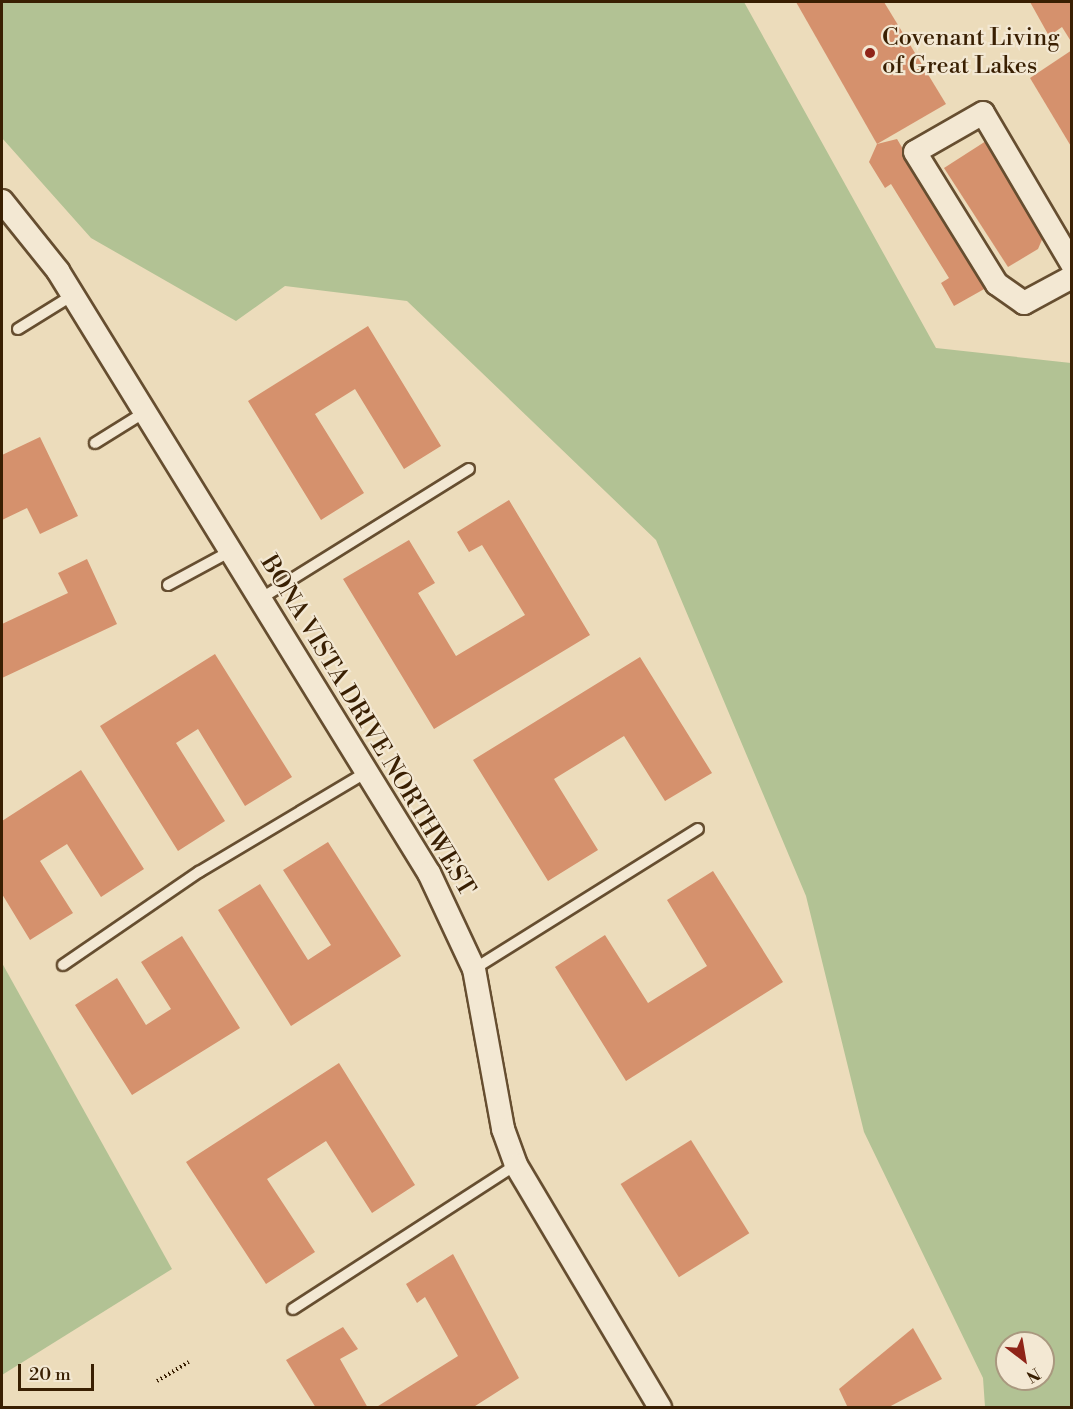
<!DOCTYPE html>
<html>
<head>
<meta charset="utf-8">
<style>
	body { margin:0 }
	#map { position:relative; width:1073px; height:1409px; overflow:hidden; background:#ecdcbb; font-family:"Libre Bodoni",serif }
	div>[style] { position:absolute }
	.green>* { inset:0; background:#b2c294 }
	.building>* { inset:0; background:#d5916d; transform-origin:0 0 }
	.path>* { height:4px; margin-top:-2px; transform-origin:0; background:repeating-linear-gradient(90deg,#391f02 0 1.5px,transparent 0 4.5px) }
	.roads { filter:drop-shadow(2px 0 #664e30) drop-shadow(-2px 0 #664e30) drop-shadow(0 2px #664e30) drop-shadow(0 -2px #664e30) }
	.lane>* { height:10px; margin:-5px; padding:0 5px; transform-origin:5px; border-radius:5px; background:#f3e8d3 }
	.street>* { height:22px; margin:-11px; padding:0 11px; transform-origin:11px; border-radius:11px; background:#f3e8d3 }
	.dots>* { width:16px; height:16px; translate:-50% -50%; box-sizing:border-box; border:3px solid #f3e8d3; border-radius:50% }
	span { translate:-50% -50%; white-space:nowrap; text-align:center; line-height:1.15; -webkit-text-stroke:4.5px #f3e8d3; paint-order:stroke }
	.poi-label { font-size:24px; color:#391f02 }
	.left { translate:0 -50%; text-align:left }
	.street-label { font-size:24px; color:#391f02 }
	.frame { position:absolute; inset:0; border:3px solid #391f02; pointer-events:none }
	.north { position:absolute; left:995px; top:1331px; width:60px; height:60px; box-sizing:border-box; background:#f3e8d3; border:2px solid #a9987f; border-radius:50%; rotate:149deg; font-size:16px; font-weight:700; line-height:24px; text-align:center; color:#391f02 }
	.north::after { content:''; display:block; margin:auto; width:21px; height:27px; background:#8f2418; clip-path:polygon(50% 0,100% 100%,50% 72%,0 100%) }
	.scale { position:absolute; left:18px; top:1364px; width:76px; height:27px; box-sizing:border-box; border:3px solid #391f02; border-top:0; padding-left:8px; font-size:18px; line-height:21px; white-space:nowrap; color:#391f02; -webkit-text-stroke:4px #f3e8d3; paint-order:stroke }
</style>
</head>
<body>
<div id="map">
	<div class="green">
		<div style="clip-path:polygon(evenodd,2px 2px,744px 2px,936px 348px,1071px 363px,1071px 1407px,985px 1407px,983px 1378px,864px 1132px,806px 896px,656px 540px,407px 301px,285px 286px,236px 321px,91px 238px,2px 138px,2px 2px,1007px 1343px,1043px 1343px,1043px 1379px,1007px 1379px,1007px 1343px)"></div>
		<div style="clip-path:polygon(2px 963px,172px 1269px,2px 1375px)"></div>
	</div>
	<div class="building">
		<div style="clip-path:polygon(796px 2px,884px 2px,946px 104px,877px 144px)"></div>
		<div style="clip-path:polygon(1030px 2px,1072px 2px,1072px 43px,1062px 27px,1049px 36px)"></div>
		<div style="clip-path:polygon(1072px 50px,1072px 148px,1030px 78px)"></div>
		<div style="clip-path:polygon(897px 139px,986px 288px,954px 306px,941px 283px,949px 278px,891px 184px,885px 188px,869px 162px,877px 144px)"></div>
		<div style="clip-path:polygon(986px 141px,1044px 235px,1038px 249px,1008px 267px,944px 168px)"></div>
		<div style="clip-path:polygon(368px 326px,441px 446px,404px 469px,355px 389px,315px 414px,364px 493px,321px 520px,248px 401px)"></div>
		<div style="clip-path:polygon(40px 437px,78px 516px,40px 534px,27px 508px,2px 520px,2px 455px)"></div>
		<div style="clip-path:polygon(509px 500px,590px 635px,434px 729px,343px 579px,409px 540px,435px 583px,418px 593px,456px 656px,525px 615px,482px 545px,469px 552px,457px 532px)"></div>
		<div style="clip-path:polygon(87px 559px,117px 624px,2px 678px,2px 624px,68px 593px,58px 573px)"></div>
		<div style="clip-path:polygon(215px 654px,292px 777px,245px 806px,198px 729px,176px 743px,225px 821px,178px 851px,100px 726px)"></div>
		<div style="clip-path:polygon(640px 657px,712px 773px,665px 801px,624px 736px,554px 779px,598px 850px,548px 881px,473px 760px)"></div>
		<div style="clip-path:polygon(81px 770px,144px 869px,101px 897px,67px 844px,40px 861px,73px 913px,30px 940px,2px 894px,2px 821px)"></div>
		<div style="clip-path:polygon(328px 842px,401px 956px,291px 1026px,218px 910px,260px 884px,308px 960px,331px 945px,283px 870px)"></div>
		<div style="clip-path:polygon(713px 871px,783px 982px,626px 1081px,555px 967px,605px 935px,648px 1003px,707px 966px,667px 900px)"></div>
		<div style="clip-path:polygon(182px 936px,240px 1028px,132px 1095px,75px 1005px,117px 978px,146px 1025px,171px 1009px,141px 962px)"></div>
		<div style="clip-path:polygon(339px 1063px,415px 1185px,372px 1213px,326px 1141px,267px 1179px,315px 1252px,266px 1284px,186px 1162px)"></div>
		<div style="left:691px;top:1140px;width:110px;height:83px;rotate:58deg"></div>
		<div style="clip-path:polygon(453px 1254px,519px 1378px,472px 1408px,375px 1408px,458px 1356px,425px 1297px,417px 1303px,406px 1284px)"></div>
		<div style="clip-path:polygon(343px 1327px,358px 1349px,340px 1359px,368px 1408px,316px 1408px,286px 1360px)"></div>
		<div style="clip-path:polygon(913px 1328px,942px 1379px,887px 1408px,848px 1408px,839px 1389px)"></div>
	</div>
	<div class="path">
		<div style="left:157px;top:1381px;width:37px;rotate:-31deg"></div>
	</div>
	<div class="roads">
		<div class="lane">
			<div style="left:18px;top:329px;width:65px;rotate:-31.7deg"></div>
			<div style="left:95px;top:443px;width:59px;rotate:-31.8deg"></div>
			<div style="left:168px;top:585px;width:72px;rotate:-28.4deg"></div>
			<div style="left:260px;top:599px;width:246px;rotate:-31.9deg"></div>
			<div style="left:63px;top:965px;width:165px;rotate:-34.4deg"></div>
			<div style="left:199px;top:872px;width:196px;rotate:-30.8deg"></div>
			<div style="left:474px;top:969px;width:264px;rotate:-32deg"></div>
			<div style="left:293px;top:1309px;width:265px;rotate:-32.9deg"></div>
		</div>
		<div class="street">
			<div style="left:2px;top:201px;width:90px;rotate:51.3deg"></div>
			<div style="left:58px;top:271px;width:707px;rotate:58.36deg"></div>
			<div style="left:429px;top:873px;width:106px;rotate:64.9deg"></div>
			<div style="left:474px;top:969px;width:163px;rotate:79.7deg"></div>
			<div style="left:503px;top:1129px;width:38px;rotate:70deg"></div>
			<div style="left:516px;top:1165px;width:282px;rotate:59.3deg"></div>
			<div style="left:1072px;top:264px;width:175px;rotate:-120.5deg"></div>
			<div style="left:983px;top:113px;width:78px;rotate:150.2deg"></div>
			<div style="left:915px;top:152px;width:155px;rotate:58.2deg"></div>
			<div style="left:997px;top:284px;width:33px;rotate:35deg"></div>
			<div style="left:1024px;top:303px;width:55px;rotate:-28.4deg"></div>
		</div>
	</div>
	<div class="dots">
		<div style="left:870px;top:53px;background:#8f2418"></div>
	</div>
	<div class="poi-label">
		<span class="left" style="left:882px;top:53px">Covenant Living<br>of Great Lakes</span>
	</div>
	<div class="street-label">
		<span style="left:367px;top:726px;rotate:59deg">BONA VISTA DRIVE NORTHWEST</span>
	</div>
	<div class="frame"></div>
	<div class="north">N</div>
	<div class="scale">20 m</div>
</div>
</body>
</html>
